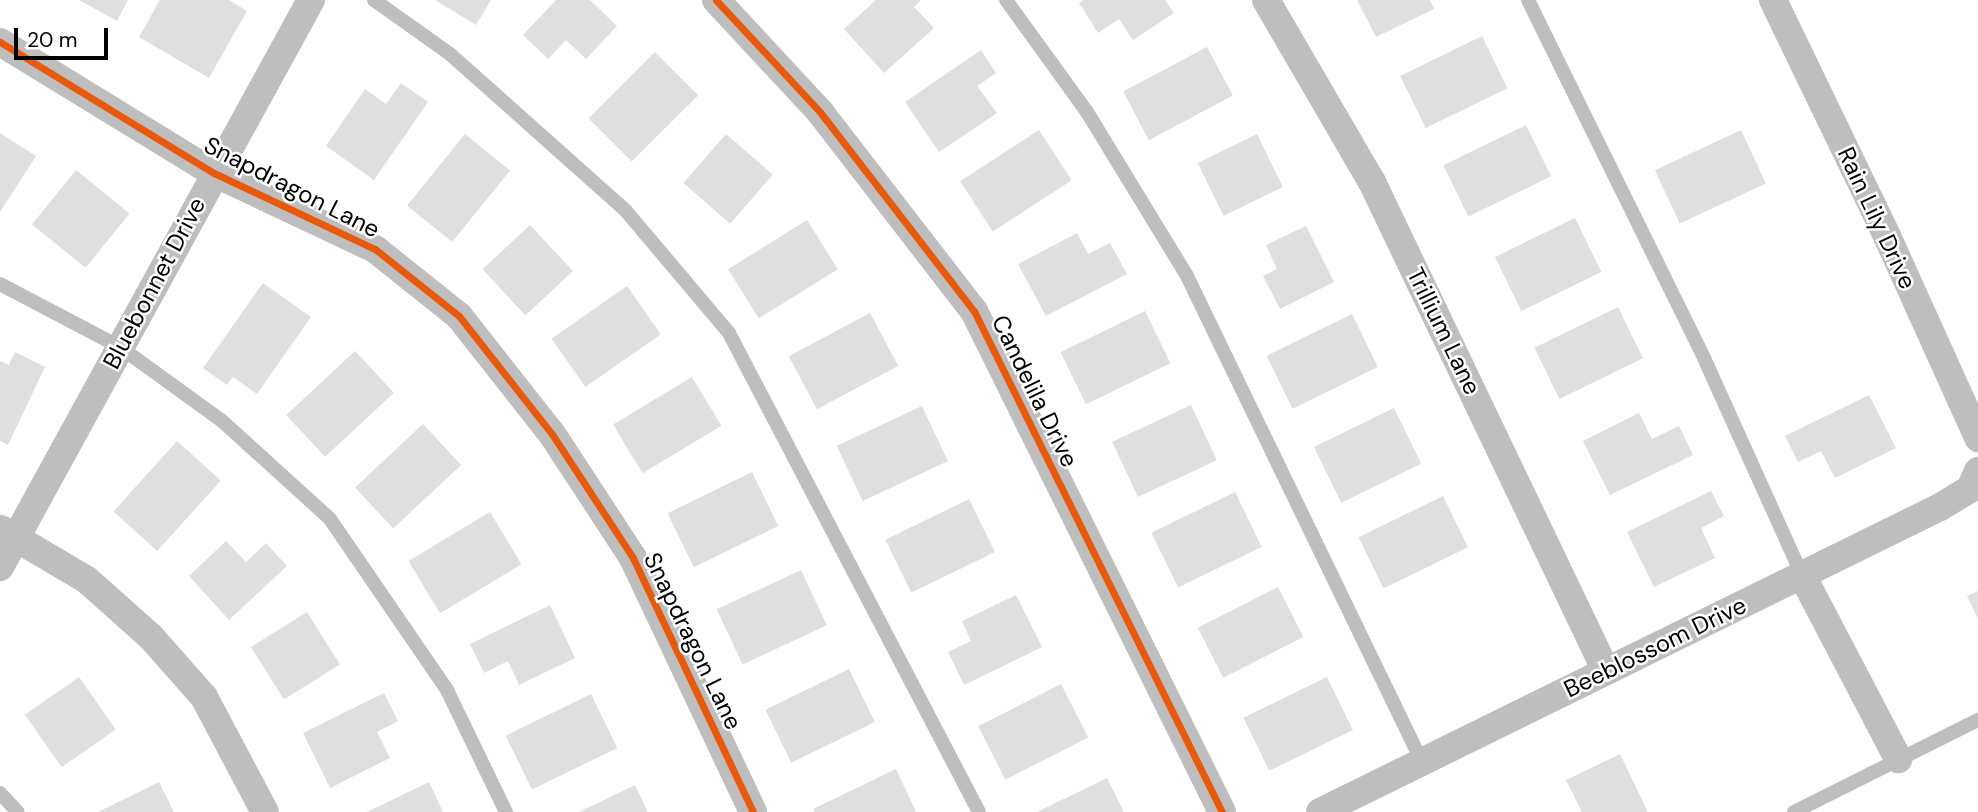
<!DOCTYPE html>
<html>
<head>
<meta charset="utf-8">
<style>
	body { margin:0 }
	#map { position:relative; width:1978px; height:812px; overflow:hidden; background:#fff; font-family:"DM Sans",sans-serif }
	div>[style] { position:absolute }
	.building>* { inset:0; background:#dfdfdf; transform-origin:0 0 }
	.service>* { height:14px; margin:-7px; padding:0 7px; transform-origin:7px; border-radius:7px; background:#bebebe }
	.minor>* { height:28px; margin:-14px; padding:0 14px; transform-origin:14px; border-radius:14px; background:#bebebe }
	.cycleway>* { height:7px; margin:-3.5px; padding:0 3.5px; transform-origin:3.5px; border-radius:3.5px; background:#e8590c }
	span { translate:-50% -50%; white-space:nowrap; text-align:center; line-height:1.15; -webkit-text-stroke:5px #fff; paint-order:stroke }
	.street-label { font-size:24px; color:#000 }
	.scale { position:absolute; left:14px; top:28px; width:94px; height:32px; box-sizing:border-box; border:4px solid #000; border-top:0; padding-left:9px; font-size:21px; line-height:24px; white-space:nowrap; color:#000; -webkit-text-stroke:5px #fff; paint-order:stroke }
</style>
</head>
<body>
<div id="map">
	<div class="building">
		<div style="clip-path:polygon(79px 0,128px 0,117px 21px)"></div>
		<div style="clip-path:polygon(160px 0,229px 0,247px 11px,209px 78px,139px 37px)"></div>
		<div style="clip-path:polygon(435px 0,491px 0,476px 25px)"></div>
		<div style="clip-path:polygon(556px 0,590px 0,617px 26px,586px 59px,566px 40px,548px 59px,523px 35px)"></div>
		<div style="clip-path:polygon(876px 0,921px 0,914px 7px,934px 28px,884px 73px,844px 29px)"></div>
		<div style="clip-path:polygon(1083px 0,1165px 0,1174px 13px,1133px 40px,1119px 19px,1098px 33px,1079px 3px)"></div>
		<div style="clip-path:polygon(1357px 0,1430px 0,1434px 9px,1376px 37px)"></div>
		<div style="left:1482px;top:36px;width:58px;height:91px;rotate:64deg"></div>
		<div style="left:1207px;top:47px;width:55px;height:95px;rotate:62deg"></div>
		<div style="clip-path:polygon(981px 50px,996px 73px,977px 86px,997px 113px,939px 152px,905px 102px)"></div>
		<div style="left:655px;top:52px;width:61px;height:94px;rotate:45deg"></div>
		<div style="clip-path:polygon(401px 83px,428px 102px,374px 180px,326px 146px,365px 89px,386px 104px)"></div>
		<div style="left:1526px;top:125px;width:57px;height:92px;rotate:64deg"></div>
		<div style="left:1039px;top:130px;width:60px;height:94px;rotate:57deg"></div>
		<div style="left:1741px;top:130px;width:59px;height:95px;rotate:65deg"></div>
		<div style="clip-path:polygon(0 133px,36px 156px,0 212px)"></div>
		<div style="left:465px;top:134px;width:58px;height:92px;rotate:39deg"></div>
		<div style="left:726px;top:134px;width:62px;height:65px;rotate:41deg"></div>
		<div style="left:1257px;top:134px;width:59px;height:66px;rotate:64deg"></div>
		<div style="left:76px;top:170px;width:69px;height:70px;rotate:39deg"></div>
		<div style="left:1575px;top:218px;width:60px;height:89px;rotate:64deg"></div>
		<div style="left:807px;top:220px;width:58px;height:93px;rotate:58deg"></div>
		<div style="left:530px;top:225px;width:63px;height:65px;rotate:47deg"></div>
		<div style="clip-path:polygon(1306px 226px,1334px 282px,1280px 309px,1263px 276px,1277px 269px,1266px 245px)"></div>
		<div style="clip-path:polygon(1077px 233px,1088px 254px,1110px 243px,1127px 274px,1046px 316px,1018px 264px)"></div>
		<div style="clip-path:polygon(263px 283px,311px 317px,257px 394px,233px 377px,227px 385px,203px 368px)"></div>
		<div style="left:627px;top:286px;width:59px;height:92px;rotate:55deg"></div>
		<div style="left:1618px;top:307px;width:57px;height:93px;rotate:64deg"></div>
		<div style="left:1145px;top:311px;width:58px;height:94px;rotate:64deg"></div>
		<div style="left:870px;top:313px;width:60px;height:92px;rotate:62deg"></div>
		<div style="left:1352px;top:314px;width:59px;height:95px;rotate:64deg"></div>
		<div style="left:355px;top:351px;width:57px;height:94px;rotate:47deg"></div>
		<div style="clip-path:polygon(15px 352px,45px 367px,8px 445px,0 441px,0 361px,9px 365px)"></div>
		<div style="left:692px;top:377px;width:57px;height:92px;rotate:59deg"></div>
		<div style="clip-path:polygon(1869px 395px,1896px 448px,1835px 478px,1821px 451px,1798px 462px,1785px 436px)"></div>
		<div style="left:1191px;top:405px;width:61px;height:87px;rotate:65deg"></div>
		<div style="left:922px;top:406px;width:61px;height:94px;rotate:65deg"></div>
		<div style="left:1394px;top:408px;width:62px;height:89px;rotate:64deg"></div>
		<div style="clip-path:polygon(1639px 413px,1652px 439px,1679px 426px,1693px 455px,1610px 495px,1583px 441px)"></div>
		<div style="left:423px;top:424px;width:56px;height:93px;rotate:47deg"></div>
		<div style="left:177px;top:441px;width:59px;height:95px;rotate:42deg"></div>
		<div style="left:752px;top:472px;width:60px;height:94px;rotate:64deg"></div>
		<div style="clip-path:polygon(1711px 491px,1724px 516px,1701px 528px,1715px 558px,1654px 587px,1627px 532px)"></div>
		<div style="left:1235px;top:492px;width:61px;height:93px;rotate:64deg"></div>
		<div style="left:1443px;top:496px;width:57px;height:94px;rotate:64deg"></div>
		<div style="left:969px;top:499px;width:59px;height:93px;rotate:64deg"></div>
		<div style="left:490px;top:512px;width:61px;height:95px;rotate:59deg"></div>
		<div style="clip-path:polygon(226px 541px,246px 562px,266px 543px,287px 566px,229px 620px,189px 576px)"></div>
		<div style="left:801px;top:570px;width:61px;height:93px;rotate:65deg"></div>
		<div style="left:1278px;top:587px;width:56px;height:90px;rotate:63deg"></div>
		<div style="clip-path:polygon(1978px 591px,1978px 619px,1967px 596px)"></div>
		<div style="clip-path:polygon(1016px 595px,1042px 647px,964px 685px,948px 652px,971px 641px,962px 621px)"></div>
		<div style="clip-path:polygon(550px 605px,575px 658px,519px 685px,508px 661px,484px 673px,470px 644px)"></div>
		<div style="left:307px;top:612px;width:62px;height:66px;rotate:58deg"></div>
		<div style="left:849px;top:669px;width:59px;height:93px;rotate:64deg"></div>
		<div style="left:79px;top:677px;width:64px;height:66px;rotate:55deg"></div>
		<div style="left:1327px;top:677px;width:59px;height:93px;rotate:64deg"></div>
		<div style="left:1061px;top:684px;width:60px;height:93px;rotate:63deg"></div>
		<div style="clip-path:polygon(384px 693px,398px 721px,377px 732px,390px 758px,330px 788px,303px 733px)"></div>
		<div style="left:591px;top:694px;width:60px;height:95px;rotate:64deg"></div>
		<div style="clip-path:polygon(1620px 754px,1648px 812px,1582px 812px,1566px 780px)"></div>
		<div style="clip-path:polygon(896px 769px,916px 812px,815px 812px,813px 809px)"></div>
		<div style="clip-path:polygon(1107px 778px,1124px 812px,1037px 812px)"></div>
		<div style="clip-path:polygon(159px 782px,174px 812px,98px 812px)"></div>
		<div style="clip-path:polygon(429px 782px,443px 812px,367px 812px)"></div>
		<div style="clip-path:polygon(635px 785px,648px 812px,579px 812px)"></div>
	</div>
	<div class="service">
		<div style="left:374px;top:0;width:93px;rotate:35.4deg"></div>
		<div style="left:450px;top:54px;width:236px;rotate:41.7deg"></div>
		<div style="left:626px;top:211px;width:160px;rotate:49.8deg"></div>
		<div style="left:729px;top:333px;width:540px;rotate:62.44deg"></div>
		<div style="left:1006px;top:0;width:138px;rotate:54.1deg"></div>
		<div style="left:1087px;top:112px;width:192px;rotate:58.6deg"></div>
		<div style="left:1187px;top:276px;width:540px;rotate:64.19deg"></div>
		<div style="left:1528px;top:0;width:399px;rotate:63.8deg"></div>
		<div style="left:1704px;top:358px;width:238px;rotate:65.7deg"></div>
		<div style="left:0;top:284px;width:136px;rotate:27.7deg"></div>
		<div style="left:120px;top:347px;width:125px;rotate:35.9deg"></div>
		<div style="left:221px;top:420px;width:147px;rotate:42.2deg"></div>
		<div style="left:330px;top:519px;width:207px;rotate:55.6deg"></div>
		<div style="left:447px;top:690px;width:136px;rotate:64.2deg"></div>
		<div style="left:0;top:793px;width:26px;rotate:47deg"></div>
		<div style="left:1794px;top:812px;width:206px;rotate:-26.6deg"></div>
	</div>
	<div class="minor">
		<div style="left:716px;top:0;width:153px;rotate:47.1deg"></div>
		<div style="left:820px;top:112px;width:252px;rotate:52.3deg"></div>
		<div style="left:974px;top:311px;width:559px;rotate:63.66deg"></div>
		<div style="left:1266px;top:0;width:211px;rotate:59.8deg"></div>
		<div style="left:1372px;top:182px;width:542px;rotate:64.43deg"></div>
		<div style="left:1773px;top:0;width:262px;rotate:64.2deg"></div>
		<div style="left:1887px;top:236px;width:222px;rotate:65.7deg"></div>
		<div style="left:0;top:42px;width:251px;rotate:31.5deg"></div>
		<div style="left:214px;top:173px;width:178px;rotate:25.3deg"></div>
		<div style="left:375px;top:249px;width:107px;rotate:38.6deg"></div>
		<div style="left:459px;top:316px;width:150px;rotate:51.8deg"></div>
		<div style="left:552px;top:434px;width:148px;rotate:56.8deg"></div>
		<div style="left:633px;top:558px;width:281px;rotate:64.7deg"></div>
		<div style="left:1px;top:529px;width:100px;rotate:30.7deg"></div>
		<div style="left:87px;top:580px;width:86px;rotate:41.7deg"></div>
		<div style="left:151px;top:637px;width:80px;rotate:48.5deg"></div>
		<div style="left:204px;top:697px;width:130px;rotate:62.1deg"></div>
		<div style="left:0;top:567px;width:647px;rotate:-61.26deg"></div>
		<div style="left:1802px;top:575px;width:208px;rotate:62.4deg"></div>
		<div style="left:1320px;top:812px;width:691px;rotate:-26.19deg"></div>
		<div style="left:1940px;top:507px;width:35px;rotate:-31deg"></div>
		<div style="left:1970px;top:489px;width:20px;rotate:-66deg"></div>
	</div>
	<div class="cycleway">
		<div style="left:716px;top:0;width:153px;rotate:47.1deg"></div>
		<div style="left:820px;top:112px;width:252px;rotate:52.3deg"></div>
		<div style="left:974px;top:311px;width:559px;rotate:63.66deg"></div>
		<div style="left:0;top:42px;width:251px;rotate:31.5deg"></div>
		<div style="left:214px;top:173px;width:178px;rotate:25.3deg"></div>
		<div style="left:375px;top:249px;width:107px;rotate:38.6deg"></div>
		<div style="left:459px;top:316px;width:150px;rotate:51.8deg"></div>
		<div style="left:552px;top:434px;width:148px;rotate:56.8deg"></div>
		<div style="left:633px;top:558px;width:281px;rotate:64.7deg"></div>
	</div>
	<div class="street-label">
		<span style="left:292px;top:187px;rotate:27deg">Snapdragon Lane</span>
		<span style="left:1877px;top:218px;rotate:65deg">Rain Lily Drive</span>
		<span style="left:154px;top:283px;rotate:-62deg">Bluebonnet Drive</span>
		<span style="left:1444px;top:331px;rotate:64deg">Trillium Lane</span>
		<span style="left:1035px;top:391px;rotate:64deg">Candelila Drive</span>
		<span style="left:693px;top:641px;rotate:64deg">Snapdragon Lane</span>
		<span style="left:1655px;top:647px;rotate:-26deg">Beeblossom Drive</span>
	</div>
	<div class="scale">20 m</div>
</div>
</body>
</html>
